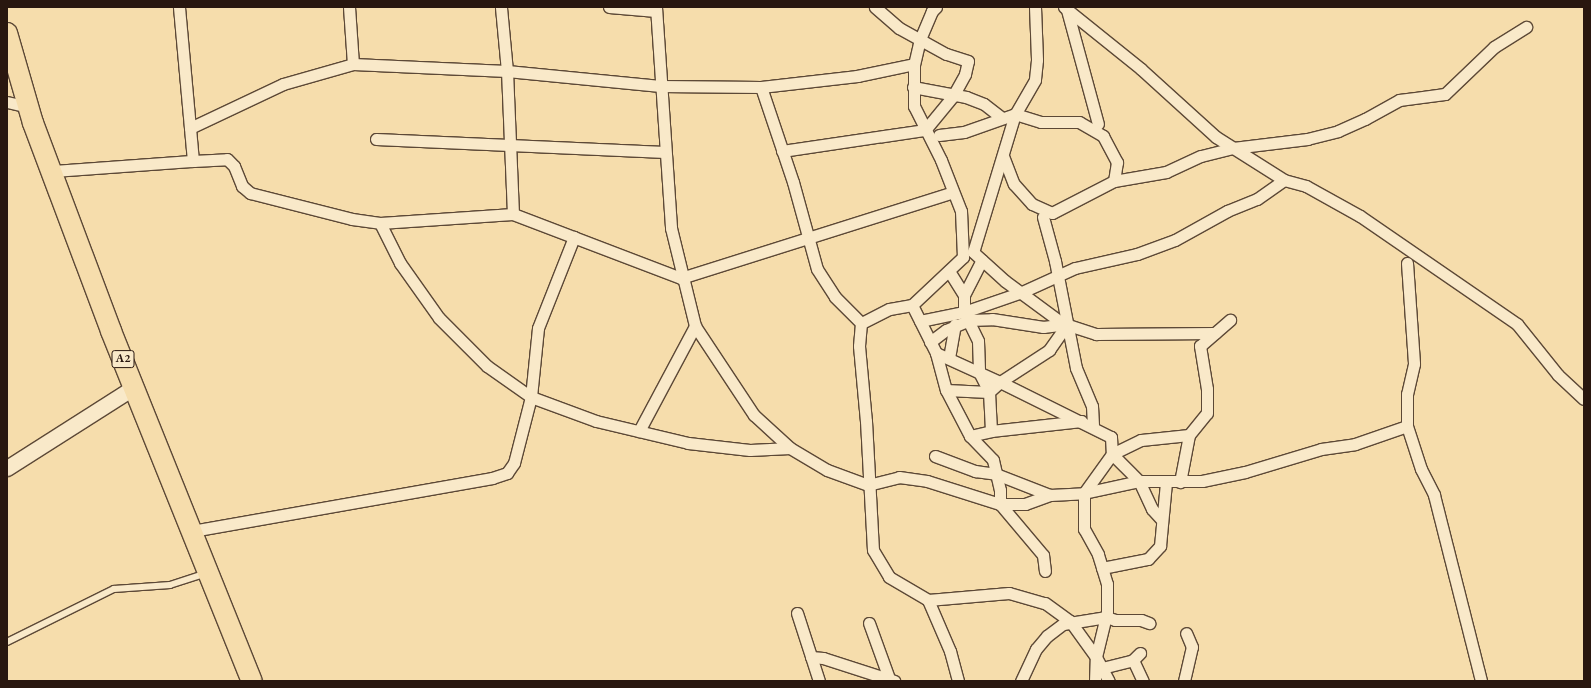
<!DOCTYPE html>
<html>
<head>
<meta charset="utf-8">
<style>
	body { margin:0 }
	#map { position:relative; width:1591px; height:688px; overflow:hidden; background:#f6ddac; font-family:"EB Garamond",serif }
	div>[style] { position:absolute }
	.roads { filter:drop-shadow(1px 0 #5c4836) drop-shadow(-1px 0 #5c4836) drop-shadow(0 1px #5c4836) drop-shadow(0 -1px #5c4836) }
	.lane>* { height:5.5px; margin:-2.75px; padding:0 2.75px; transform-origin:2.75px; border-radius:2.75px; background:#f9e9c9 }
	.street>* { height:11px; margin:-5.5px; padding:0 5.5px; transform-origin:5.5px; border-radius:5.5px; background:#f9e9c9 }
	.secondary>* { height:15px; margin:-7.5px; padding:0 7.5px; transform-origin:7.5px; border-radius:7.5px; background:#f9e9c9 }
	.highway>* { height:20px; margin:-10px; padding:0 10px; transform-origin:10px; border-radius:10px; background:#f6ddac }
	span { translate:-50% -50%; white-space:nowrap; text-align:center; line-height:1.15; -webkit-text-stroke:4px #f9e9c9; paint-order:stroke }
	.shield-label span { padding:1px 3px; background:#f9e9c9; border:1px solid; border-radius:3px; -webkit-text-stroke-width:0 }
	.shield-label { font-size:12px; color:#29170f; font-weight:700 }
	.frame { position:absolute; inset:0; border:8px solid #29170f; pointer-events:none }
</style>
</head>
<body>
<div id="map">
	<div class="roads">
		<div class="lane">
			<div style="left:7px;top:642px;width:119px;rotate:-26.4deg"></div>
			<div style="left:114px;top:589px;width:56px;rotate:-4.1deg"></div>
			<div style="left:170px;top:585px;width:38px;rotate:-18deg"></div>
		</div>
		<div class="street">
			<div style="left:349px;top:7px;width:57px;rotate:86deg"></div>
			<div style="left:353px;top:64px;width:154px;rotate:2.6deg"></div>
			<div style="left:507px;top:71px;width:154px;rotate:5.6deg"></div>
			<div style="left:660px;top:86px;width:101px;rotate:0.6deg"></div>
			<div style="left:761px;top:87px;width:97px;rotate:-6.5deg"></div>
			<div style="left:857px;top:76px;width:58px;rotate:-11.9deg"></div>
			<div style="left:609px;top:7px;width:47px;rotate:4.9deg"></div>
			<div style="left:656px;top:7px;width:222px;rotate:86.1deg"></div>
			<div style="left:671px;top:228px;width:101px;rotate:76.2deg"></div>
			<div style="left:695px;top:326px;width:107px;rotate:56.5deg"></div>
			<div style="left:754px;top:415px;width:49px;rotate:42.5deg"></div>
			<div style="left:790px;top:448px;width:43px;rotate:30.7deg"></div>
			<div style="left:827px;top:470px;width:44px;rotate:20.1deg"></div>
			<div style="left:868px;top:485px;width:32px;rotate:-14deg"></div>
			<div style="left:899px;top:477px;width:28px;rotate:8deg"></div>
			<div style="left:927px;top:481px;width:77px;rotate:17.5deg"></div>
			<div style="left:1000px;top:504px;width:25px"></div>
			<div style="left:1025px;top:504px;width:27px;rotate:-20deg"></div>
			<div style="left:1050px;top:495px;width:34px;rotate:-3deg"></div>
			<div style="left:1084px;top:493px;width:56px;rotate:-12.3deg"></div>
			<div style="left:1139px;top:481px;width:63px"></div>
			<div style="left:1202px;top:481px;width:44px;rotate:-11.8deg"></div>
			<div style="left:1245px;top:472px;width:79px;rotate:-16.8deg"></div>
			<div style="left:1321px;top:449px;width:34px;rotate:-8deg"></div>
			<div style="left:1355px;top:444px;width:55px;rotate:-19.1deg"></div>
			<div style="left:936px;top:7px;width:6px;rotate:135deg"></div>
			<div style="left:932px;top:11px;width:30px;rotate:113deg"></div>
			<div style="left:920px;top:39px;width:26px;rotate:103deg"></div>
			<div style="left:914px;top:64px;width:42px;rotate:90deg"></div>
			<div style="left:914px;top:106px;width:60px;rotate:63.4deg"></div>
			<div style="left:941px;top:160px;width:55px;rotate:68.6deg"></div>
			<div style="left:961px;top:211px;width:46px;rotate:87.5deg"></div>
			<div style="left:963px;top:257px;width:70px;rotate:136.7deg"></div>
			<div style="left:912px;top:305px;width:23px;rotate:170deg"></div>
			<div style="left:889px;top:309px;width:31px;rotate:153deg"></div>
			<div style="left:861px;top:323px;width:23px;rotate:95deg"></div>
			<div style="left:859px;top:346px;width:75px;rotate:84.7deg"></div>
			<div style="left:866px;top:421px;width:129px;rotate:86.9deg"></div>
			<div style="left:873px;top:550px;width:31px;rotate:59deg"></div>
			<div style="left:889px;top:577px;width:45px;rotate:30.5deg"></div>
			<div style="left:928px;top:600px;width:56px;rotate:66.7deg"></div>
			<div style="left:950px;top:651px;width:31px;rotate:75deg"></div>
			<div style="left:1035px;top:7px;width:53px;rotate:87.8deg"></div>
			<div style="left:1037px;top:60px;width:20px;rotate:96deg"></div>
			<div style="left:1035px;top:80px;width:39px;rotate:120deg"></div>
			<div style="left:1015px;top:114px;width:144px;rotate:106.9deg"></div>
			<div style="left:973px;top:252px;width:43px;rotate:42.2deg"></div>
			<div style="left:1005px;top:281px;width:71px;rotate:36.4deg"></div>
			<div style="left:1062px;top:323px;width:36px;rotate:18deg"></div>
			<div style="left:1096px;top:334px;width:119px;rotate:-0.5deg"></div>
			<div style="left:1064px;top:7px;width:99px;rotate:38.8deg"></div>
			<div style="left:1141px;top:69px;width:101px;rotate:42.2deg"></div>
			<div style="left:1216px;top:137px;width:80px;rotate:32.3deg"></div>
			<div style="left:1284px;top:180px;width:23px;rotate:15deg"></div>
			<div style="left:1306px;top:186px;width:62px;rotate:29.1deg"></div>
			<div style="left:1360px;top:216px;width:191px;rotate:34.5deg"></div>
			<div style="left:1517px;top:324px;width:65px;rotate:51.2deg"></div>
			<div style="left:1558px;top:375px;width:35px;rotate:43deg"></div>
			<div style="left:1067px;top:10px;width:118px;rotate:74.8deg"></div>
			<div style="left:761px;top:87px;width:100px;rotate:71.4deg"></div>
			<div style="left:793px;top:182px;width:90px;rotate:74.6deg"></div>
			<div style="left:817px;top:269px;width:33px;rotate:57deg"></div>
			<div style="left:835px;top:297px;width:37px;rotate:45deg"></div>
			<div style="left:913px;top:87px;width:54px;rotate:10.7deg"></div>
			<div style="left:966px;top:97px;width:19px;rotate:21deg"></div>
			<div style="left:984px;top:104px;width:23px;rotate:38deg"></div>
			<div style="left:7px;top:102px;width:22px;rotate:13deg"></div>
			<div style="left:190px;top:128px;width:103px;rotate:-25.3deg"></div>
			<div style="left:283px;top:84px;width:73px;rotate:-15.9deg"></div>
			<div style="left:939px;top:135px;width:25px;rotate:-7deg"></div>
			<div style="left:964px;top:132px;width:54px;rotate:-19.4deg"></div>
			<div style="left:1015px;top:114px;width:27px;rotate:17deg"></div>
			<div style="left:1041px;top:122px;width:38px"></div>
			<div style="left:1079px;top:122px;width:28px;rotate:30deg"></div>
			<div style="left:1103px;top:136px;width:30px;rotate:62deg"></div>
			<div style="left:1117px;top:162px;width:19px;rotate:99deg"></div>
			<div style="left:376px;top:139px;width:289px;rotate:2.6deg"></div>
			<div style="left:782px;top:151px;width:145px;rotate:-8.4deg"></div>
			<div style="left:925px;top:130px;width:44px;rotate:-50.5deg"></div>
			<div style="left:953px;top:96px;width:25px;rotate:-61deg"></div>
			<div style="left:965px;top:74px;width:13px;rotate:-77deg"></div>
			<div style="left:968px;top:61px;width:23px;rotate:-162deg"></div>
			<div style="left:946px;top:54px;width:54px;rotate:-151deg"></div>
			<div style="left:899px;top:28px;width:32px;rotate:-139deg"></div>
			<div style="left:1003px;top:156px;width:30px;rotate:69deg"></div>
			<div style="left:1014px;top:184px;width:27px;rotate:48deg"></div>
			<div style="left:1032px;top:204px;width:22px;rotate:24deg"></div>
			<div style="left:1052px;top:213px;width:70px;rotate:-27.3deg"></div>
			<div style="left:1114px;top:181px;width:53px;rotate:-9.8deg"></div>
			<div style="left:1166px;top:172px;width:38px;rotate:-25deg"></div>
			<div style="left:1201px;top:156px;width:33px;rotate:-14deg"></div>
			<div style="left:1233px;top:148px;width:75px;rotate:-6.9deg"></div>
			<div style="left:1307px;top:139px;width:32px;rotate:-14deg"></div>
			<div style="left:1338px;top:131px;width:30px;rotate:-24deg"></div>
			<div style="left:1365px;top:119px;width:39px;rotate:-29deg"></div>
			<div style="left:1399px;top:100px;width:46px;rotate:-7.4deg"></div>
			<div style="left:1445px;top:94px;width:68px;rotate:-43.8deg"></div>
			<div style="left:1494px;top:47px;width:38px;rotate:-32deg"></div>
			<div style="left:193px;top:161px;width:34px;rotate:-3deg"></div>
			<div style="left:227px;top:159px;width:10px;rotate:45deg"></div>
			<div style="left:234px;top:166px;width:22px;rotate:68deg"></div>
			<div style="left:242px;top:186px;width:11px;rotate:41deg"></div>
			<div style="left:250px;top:193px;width:105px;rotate:14.3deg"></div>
			<div style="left:352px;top:219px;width:28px;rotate:8deg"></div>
			<div style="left:380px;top:223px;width:133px;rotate:-3.9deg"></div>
			<div style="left:513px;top:214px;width:143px;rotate:-92.4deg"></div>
			<div style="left:507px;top:71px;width:64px;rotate:-95.4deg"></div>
			<div style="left:52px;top:171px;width:141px;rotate:-4.1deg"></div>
			<div style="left:193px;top:161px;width:155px;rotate:-95.2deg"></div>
			<div style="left:513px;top:214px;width:180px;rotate:20.9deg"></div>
			<div style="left:681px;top:278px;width:285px;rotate:-17.5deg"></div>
			<div style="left:1043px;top:217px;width:46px;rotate:74.7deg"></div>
			<div style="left:1055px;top:261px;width:109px;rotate:78.9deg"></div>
			<div style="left:1076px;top:368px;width:41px;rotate:67.2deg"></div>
			<div style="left:1092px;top:406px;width:20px;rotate:87deg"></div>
			<div style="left:380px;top:223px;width:45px;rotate:63.4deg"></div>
			<div style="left:400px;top:263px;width:67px;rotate:54.7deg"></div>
			<div style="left:439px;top:318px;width:68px;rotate:45deg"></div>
			<div style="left:487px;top:366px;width:54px;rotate:35.2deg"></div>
			<div style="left:531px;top:397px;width:69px;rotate:20.3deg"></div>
			<div style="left:596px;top:421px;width:95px;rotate:13.4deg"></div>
			<div style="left:688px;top:443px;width:62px;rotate:6.4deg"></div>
			<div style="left:750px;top:450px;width:40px;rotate:-2.9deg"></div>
			<div style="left:1407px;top:263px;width:101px;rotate:86deg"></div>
			<div style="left:1414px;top:364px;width:31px;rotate:103deg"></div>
			<div style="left:1407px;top:394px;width:32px;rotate:90deg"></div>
			<div style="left:1407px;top:426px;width:45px;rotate:72deg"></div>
			<div style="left:1421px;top:469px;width:29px;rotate:63deg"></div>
			<div style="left:1434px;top:495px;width:192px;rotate:75.8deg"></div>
			<div style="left:949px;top:271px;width:28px;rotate:58deg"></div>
			<div style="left:964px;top:295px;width:17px;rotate:90deg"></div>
			<div style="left:964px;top:312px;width:32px;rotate:64deg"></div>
			<div style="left:978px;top:341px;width:31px;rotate:88deg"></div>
			<div style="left:979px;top:372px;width:22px;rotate:63deg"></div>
			<div style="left:989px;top:392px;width:39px;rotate:87deg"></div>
			<div style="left:964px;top:295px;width:39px;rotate:-63deg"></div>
			<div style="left:912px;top:305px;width:54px;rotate:63.4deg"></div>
			<div style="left:936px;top:353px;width:38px;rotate:75deg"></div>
			<div style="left:946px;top:390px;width:52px;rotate:62.4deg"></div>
			<div style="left:970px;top:436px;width:33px;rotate:46deg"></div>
			<div style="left:993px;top:460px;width:31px;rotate:77deg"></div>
			<div style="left:1000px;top:490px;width:14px;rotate:90deg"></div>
			<div style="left:1000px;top:504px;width:67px;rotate:49.9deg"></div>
			<div style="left:1043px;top:555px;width:16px;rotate:83deg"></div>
			<div style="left:920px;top:321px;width:45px;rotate:-11.6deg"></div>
			<div style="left:964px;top:312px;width:61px;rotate:-19deg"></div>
			<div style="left:1022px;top:292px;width:58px;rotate:-24.4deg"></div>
			<div style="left:1075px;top:268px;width:64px;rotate:-12.7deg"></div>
			<div style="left:1137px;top:254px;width:40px;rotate:-20.2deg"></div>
			<div style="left:1175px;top:240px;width:60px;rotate:-29.1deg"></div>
			<div style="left:1227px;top:211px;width:32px;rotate:-22deg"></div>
			<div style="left:1257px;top:199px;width:33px;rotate:-35deg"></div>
			<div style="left:930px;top:342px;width:20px;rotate:-37deg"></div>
			<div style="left:946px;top:330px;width:25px;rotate:-23deg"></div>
			<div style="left:969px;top:320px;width:23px;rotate:-2deg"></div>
			<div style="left:992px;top:319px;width:52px;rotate:8.9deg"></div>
			<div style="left:1043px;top:327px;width:24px;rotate:-7deg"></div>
			<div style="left:936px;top:353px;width:70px;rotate:24.4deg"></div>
			<div style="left:1000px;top:382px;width:124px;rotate:26.4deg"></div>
			<div style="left:1111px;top:437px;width:17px;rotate:87deg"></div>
			<div style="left:1112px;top:454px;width:38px;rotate:45deg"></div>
			<div style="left:1139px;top:481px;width:31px;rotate:65deg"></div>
			<div style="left:1152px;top:509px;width:15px;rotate:48deg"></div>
			<div style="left:949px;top:358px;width:34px;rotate:-80deg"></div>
			<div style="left:946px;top:390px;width:43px;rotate:2.7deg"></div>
			<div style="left:989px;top:392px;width:15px;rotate:-42deg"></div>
			<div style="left:1000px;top:382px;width:59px;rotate:-33.1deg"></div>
			<div style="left:1049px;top:350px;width:32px;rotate:-55deg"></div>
			<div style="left:639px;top:431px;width:119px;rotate:-61.9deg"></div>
			<div style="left:1189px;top:435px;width:28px;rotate:-51deg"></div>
			<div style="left:1207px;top:413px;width:24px;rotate:-90deg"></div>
			<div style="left:1207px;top:389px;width:44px;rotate:-99.2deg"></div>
			<div style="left:1200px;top:346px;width:40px;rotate:-41deg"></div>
			<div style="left:970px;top:436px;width:22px;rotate:-13deg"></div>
			<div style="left:991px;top:431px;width:91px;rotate:-6.3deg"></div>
			<div style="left:935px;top:456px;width:43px;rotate:20.6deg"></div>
			<div style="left:975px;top:471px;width:21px;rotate:8deg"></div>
			<div style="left:996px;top:474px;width:58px;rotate:21.3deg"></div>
			<div style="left:192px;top:531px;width:305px;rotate:-10deg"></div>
			<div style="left:492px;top:478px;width:16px;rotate:-18deg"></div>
			<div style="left:507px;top:473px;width:12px;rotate:-55deg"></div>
			<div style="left:514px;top:463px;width:68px;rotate:-75.6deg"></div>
			<div style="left:531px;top:397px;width:69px;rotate:-84.2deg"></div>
			<div style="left:538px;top:328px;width:98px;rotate:-68.4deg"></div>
			<div style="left:1102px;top:568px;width:47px;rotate:-11.1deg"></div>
			<div style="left:1148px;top:559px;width:18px;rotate:-47deg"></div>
			<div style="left:1160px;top:546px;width:63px;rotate:-84.6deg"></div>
			<div style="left:928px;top:600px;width:81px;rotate:-4.9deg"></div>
			<div style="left:1009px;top:593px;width:37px;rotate:16deg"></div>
			<div style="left:1045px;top:603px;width:31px;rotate:36deg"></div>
			<div style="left:1070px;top:621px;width:44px;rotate:54.2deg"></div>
			<div style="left:1096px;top:657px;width:27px;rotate:62deg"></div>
			<div style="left:797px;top:613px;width:71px;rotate:72.1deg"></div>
			<div style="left:869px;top:623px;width:62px;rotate:70.1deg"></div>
			<div style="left:811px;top:657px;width:12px;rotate:5deg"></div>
			<div style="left:823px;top:658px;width:75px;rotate:17.9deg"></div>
			<div style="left:1133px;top:660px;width:23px;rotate:65deg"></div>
			<div style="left:1102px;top:668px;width:32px;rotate:-14deg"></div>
			<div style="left:1133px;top:660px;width:10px;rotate:-45deg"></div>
			<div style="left:1021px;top:681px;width:35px;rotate:-65deg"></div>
			<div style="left:1036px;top:649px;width:17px;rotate:-50deg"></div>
			<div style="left:1047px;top:636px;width:20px;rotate:-37deg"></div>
			<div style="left:1063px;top:624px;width:44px;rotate:-9.2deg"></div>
			<div style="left:1106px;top:617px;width:9px;rotate:18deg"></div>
			<div style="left:1115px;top:620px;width:26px"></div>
			<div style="left:1141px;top:620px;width:9px;rotate:21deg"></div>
			<div style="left:1095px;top:681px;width:24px;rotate:-88deg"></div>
			<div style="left:1096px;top:657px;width:46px;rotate:-76.3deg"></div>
			<div style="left:1107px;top:612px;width:28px;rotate:-90deg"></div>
			<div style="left:1107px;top:584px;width:31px;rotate:-107deg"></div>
			<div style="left:1098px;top:554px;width:29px;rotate:-119deg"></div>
			<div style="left:1084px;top:529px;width:36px;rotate:-90deg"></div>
			<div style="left:1084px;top:493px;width:48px;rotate:-54.3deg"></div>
			<div style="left:1112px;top:454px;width:32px;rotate:-26deg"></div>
			<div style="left:1141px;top:440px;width:48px;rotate:-5.9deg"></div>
			<div style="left:1189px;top:435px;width:48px;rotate:100.8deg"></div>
			<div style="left:1184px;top:681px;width:35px;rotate:-77deg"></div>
			<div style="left:1192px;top:647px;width:15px;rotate:-113deg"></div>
		</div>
		<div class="secondary">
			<div style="left:7px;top:468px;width:151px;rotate:-32.5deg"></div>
		</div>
		<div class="highway">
			<div style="left:7px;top:33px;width:94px;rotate:73.9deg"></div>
			<div style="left:33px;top:123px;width:222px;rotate:69.4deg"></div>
			<div style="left:111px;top:331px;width:377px;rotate:68.1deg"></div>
		</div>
	</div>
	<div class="shield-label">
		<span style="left:123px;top:359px">A2</span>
	</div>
	<div class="frame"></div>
</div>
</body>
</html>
